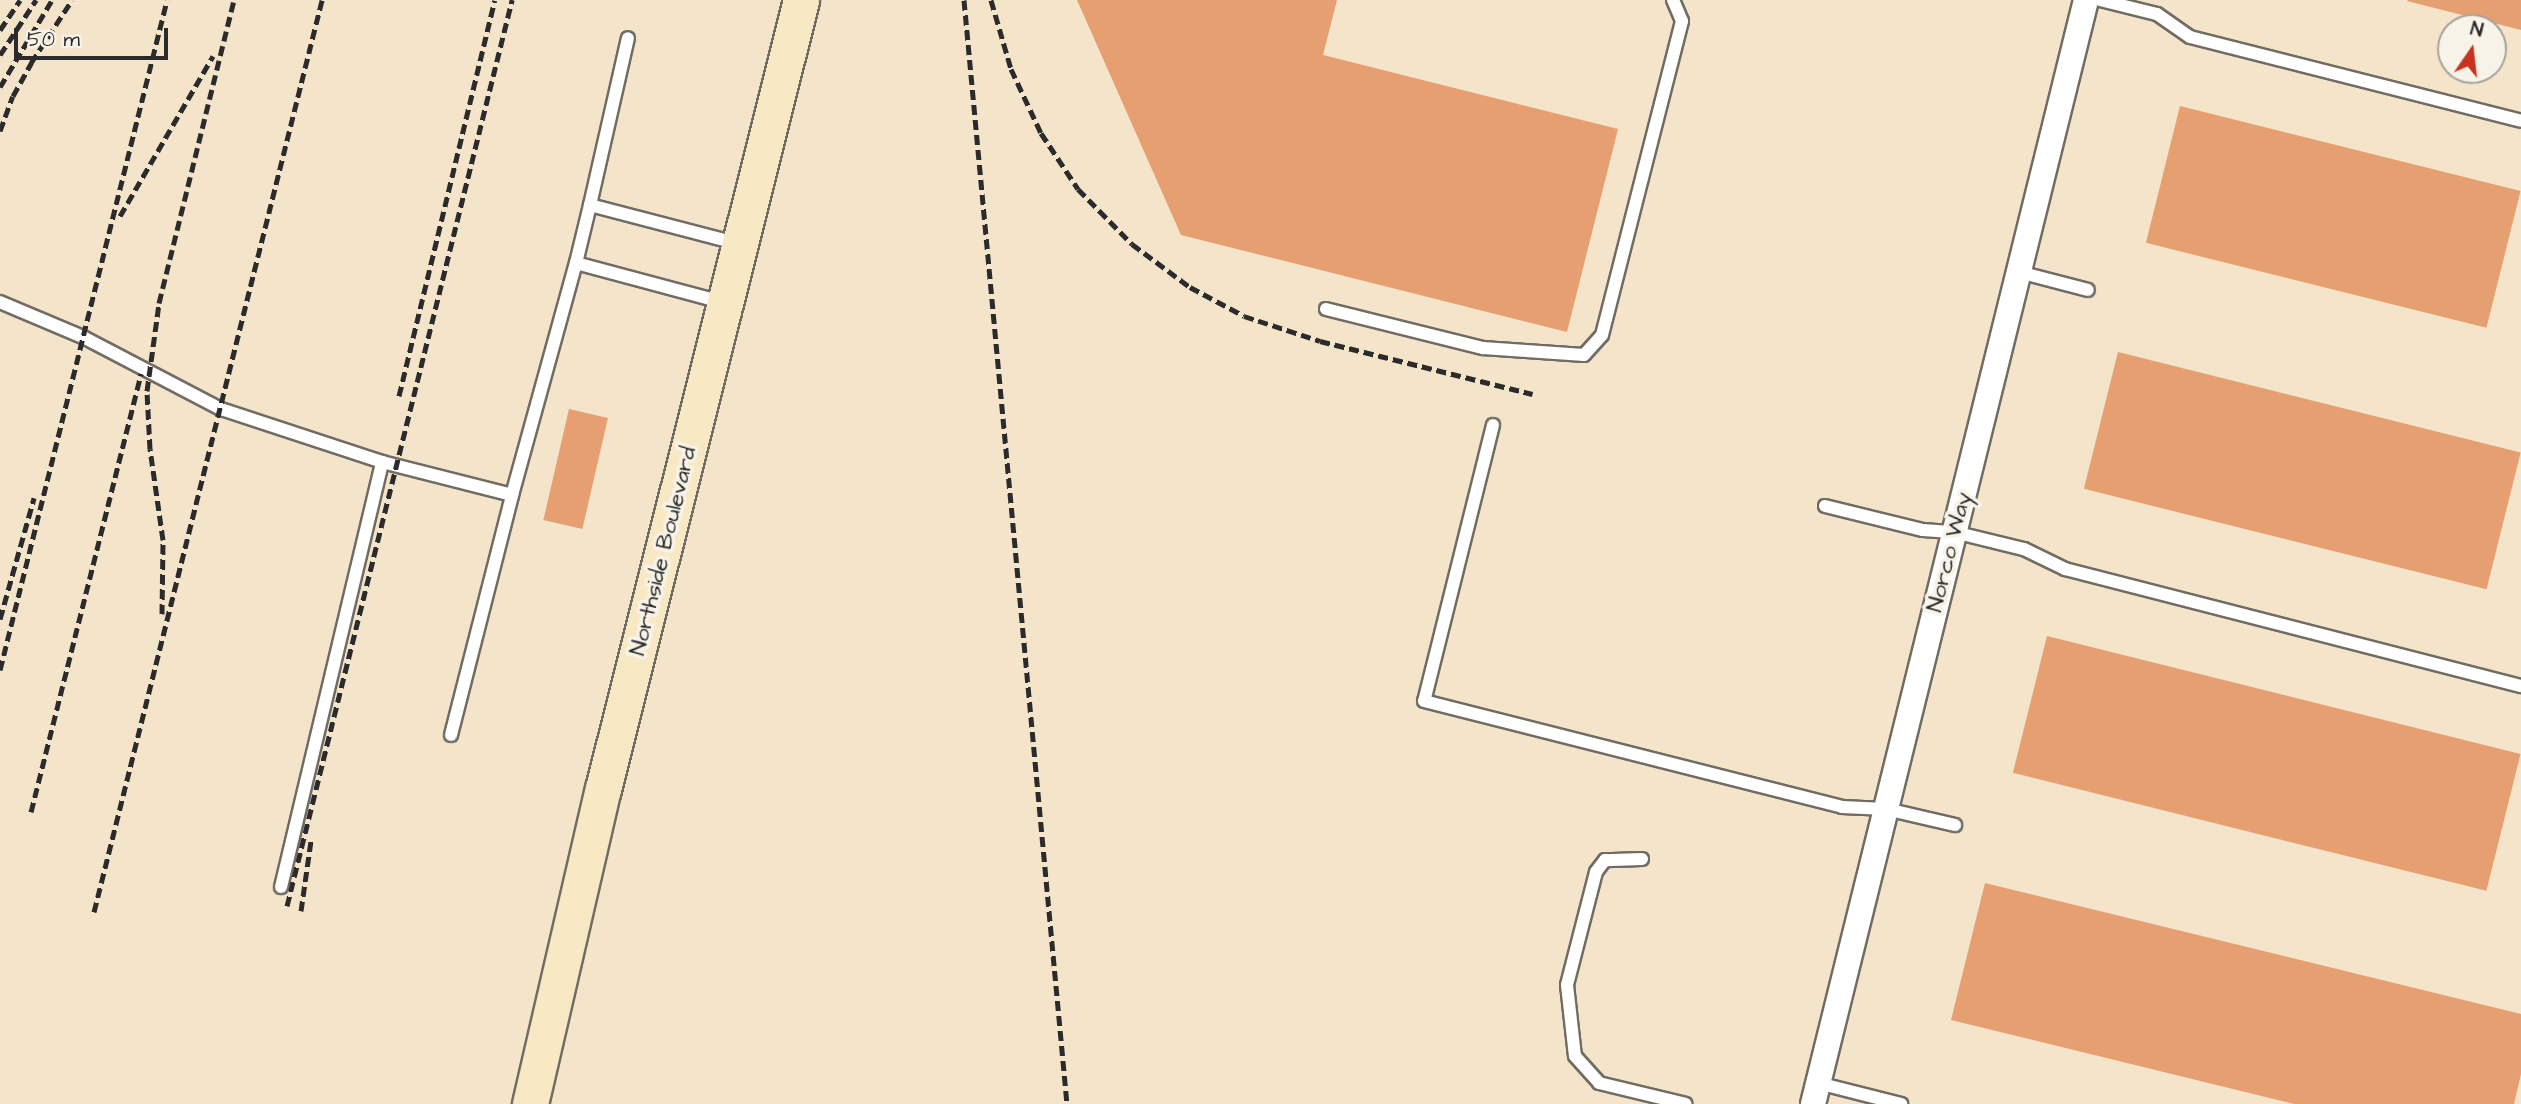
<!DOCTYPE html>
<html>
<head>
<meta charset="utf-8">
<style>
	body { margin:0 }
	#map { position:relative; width:2521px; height:1104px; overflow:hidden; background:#f3e4ca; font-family:"Architects Daughter",sans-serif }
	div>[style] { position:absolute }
	.building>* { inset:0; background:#e59f71; transform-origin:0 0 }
	.roads { filter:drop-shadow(2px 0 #716c63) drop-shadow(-2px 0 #716c63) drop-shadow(0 2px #716c63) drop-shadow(0 -2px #716c63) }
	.service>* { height:12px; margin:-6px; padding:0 6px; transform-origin:6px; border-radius:6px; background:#fff }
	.minor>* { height:24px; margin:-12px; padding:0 12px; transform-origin:12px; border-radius:12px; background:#fff }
	.secondary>* { height:35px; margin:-17.5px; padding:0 17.5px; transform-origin:17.5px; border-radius:17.5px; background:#f8e8c3 }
	.rail>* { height:5px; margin-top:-2.5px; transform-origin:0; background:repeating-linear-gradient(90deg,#2b2b2b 0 10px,transparent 0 15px) }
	span { translate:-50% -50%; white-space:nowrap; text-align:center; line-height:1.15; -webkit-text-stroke:7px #f7f3e8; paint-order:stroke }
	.street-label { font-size:23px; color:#2b2b2b }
	.north { position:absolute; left:2437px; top:14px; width:70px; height:70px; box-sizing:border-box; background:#f7f3e8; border:2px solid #a5a39c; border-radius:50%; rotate:14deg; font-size:19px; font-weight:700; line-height:28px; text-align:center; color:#2b2b2b }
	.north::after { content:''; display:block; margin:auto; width:24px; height:32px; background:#c8321e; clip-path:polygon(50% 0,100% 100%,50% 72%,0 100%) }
	.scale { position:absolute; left:14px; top:28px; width:154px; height:32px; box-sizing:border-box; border:4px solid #2b2b2b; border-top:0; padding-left:9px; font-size:21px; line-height:24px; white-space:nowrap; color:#2b2b2b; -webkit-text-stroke:5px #f7f3e8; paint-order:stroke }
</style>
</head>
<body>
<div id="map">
	<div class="building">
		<div style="clip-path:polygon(1077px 0,1337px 0,1323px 55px,1618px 129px,1567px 332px,1181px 235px)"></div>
		<div style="clip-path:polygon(2408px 0,2521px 0,2521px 30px,2407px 1px)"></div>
		<div style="left:2180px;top:106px;width:351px;height:141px;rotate:14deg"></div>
		<div style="left:2118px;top:352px;width:415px;height:141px;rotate:14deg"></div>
		<div style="left:569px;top:409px;width:40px;height:114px;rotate:13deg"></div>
		<div style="left:2047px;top:636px;width:488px;height:141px;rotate:14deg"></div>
		<div style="clip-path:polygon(1985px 883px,2521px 1014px,2521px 1074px,2514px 1104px,2294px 1104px,1951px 1020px)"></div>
	</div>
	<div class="roads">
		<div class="service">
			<div style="left:2100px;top:0;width:59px;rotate:13.8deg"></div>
			<div style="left:2157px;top:14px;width:40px;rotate:34.9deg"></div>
			<div style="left:2190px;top:37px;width:341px;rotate:14.2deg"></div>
			<div style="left:590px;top:205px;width:171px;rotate:-77.2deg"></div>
			<div style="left:576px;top:263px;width:60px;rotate:-76.4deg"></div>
			<div style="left:590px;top:205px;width:151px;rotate:14.6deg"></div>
			<div style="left:2019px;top:272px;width:71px;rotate:14.6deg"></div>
			<div style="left:0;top:302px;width:90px;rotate:22.9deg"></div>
			<div style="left:83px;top:337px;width:156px;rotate:27.6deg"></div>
			<div style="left:221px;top:409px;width:169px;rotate:18.2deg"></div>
			<div style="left:1326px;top:309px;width:162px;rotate:14deg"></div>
			<div style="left:1483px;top:348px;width:101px;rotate:4deg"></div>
			<div style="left:1584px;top:355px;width:27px;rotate:-48deg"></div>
			<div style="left:1602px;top:335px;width:324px;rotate:-75.7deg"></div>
			<div style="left:1682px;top:21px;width:23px;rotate:-113deg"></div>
			<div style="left:1493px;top:425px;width:284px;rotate:104deg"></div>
			<div style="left:1424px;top:701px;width:431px;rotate:14.2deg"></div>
			<div style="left:1842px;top:807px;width:44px;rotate:2.6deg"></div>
			<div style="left:1886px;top:809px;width:71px;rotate:13.1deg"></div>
			<div style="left:1825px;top:506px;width:101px;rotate:13.8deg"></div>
			<div style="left:1923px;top:530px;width:31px;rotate:4deg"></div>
			<div style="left:1954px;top:532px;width:72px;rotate:13.7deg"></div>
			<div style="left:2024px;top:549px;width:46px;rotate:26deg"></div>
			<div style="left:2065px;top:569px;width:471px;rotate:14.4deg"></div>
			<div style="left:451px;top:735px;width:248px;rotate:-75.7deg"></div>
			<div style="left:512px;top:495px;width:241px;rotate:-74.6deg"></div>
			<div style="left:576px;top:263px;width:151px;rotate:15deg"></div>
			<div style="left:1642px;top:859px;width:37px;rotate:178deg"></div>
			<div style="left:1605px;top:860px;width:15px;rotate:127deg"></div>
			<div style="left:1596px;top:872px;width:117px;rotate:104.4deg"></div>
			<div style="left:1567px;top:985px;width:71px;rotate:83.6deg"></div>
			<div style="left:1575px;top:1056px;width:36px;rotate:48deg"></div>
			<div style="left:1599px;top:1083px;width:89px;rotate:13.6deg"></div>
			<div style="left:281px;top:887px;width:437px;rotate:-76.6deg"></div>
			<div style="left:382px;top:462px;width:134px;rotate:14.2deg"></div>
			<div style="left:1818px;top:1083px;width:86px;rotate:14.2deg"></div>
		</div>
		<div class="minor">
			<div style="left:1813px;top:1104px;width:1137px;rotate:-76.11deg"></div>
		</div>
		<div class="secondary">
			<div style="left:530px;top:1104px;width:323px;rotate:-77deg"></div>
			<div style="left:603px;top:789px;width:813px;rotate:-75.91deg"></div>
		</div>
	</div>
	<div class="rail">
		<div style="left:964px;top:0;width:1109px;rotate:84.67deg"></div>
		<div style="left:991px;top:0;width:72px;rotate:73.8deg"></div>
		<div style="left:1011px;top:69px;width:71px;rotate:64.9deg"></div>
		<div style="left:1041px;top:133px;width:67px;rotate:56.5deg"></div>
		<div style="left:1078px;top:189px;width:77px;rotate:45.5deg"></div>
		<div style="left:1132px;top:244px;width:72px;rotate:36.6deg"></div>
		<div style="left:1190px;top:287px;width:61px;rotate:28.2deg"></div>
		<div style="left:1244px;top:316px;width:80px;rotate:18.2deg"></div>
		<div style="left:1320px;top:341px;width:219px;rotate:14deg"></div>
		<div style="left:0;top:30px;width:36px;rotate:-56deg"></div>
		<div style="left:0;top:55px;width:66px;rotate:-56.8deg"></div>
		<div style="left:0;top:87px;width:101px;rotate:-59.1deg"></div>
		<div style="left:0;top:131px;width:37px;rotate:-70deg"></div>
		<div style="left:13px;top:96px;width:38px;rotate:-61deg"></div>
		<div style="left:31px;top:63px;width:75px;rotate:-56.9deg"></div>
		<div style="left:120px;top:216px;width:185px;rotate:-59.8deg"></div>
		<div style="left:399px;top:396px;width:407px;rotate:-76.4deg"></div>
		<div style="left:162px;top:614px;width:74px;rotate:-89.2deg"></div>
		<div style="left:163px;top:540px;width:92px;rotate:-98.1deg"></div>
		<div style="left:150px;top:449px;width:58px;rotate:-93deg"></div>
		<div style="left:147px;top:391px;width:89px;rotate:-82.2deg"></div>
		<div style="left:159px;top:303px;width:312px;rotate:-76.1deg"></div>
		<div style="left:0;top:619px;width:126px;rotate:-74.3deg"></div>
		<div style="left:0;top:670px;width:690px;rotate:-76deg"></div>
		<div style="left:31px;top:812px;width:452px;rotate:-75.9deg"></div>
		<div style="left:287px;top:906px;width:934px;rotate:-76.05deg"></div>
		<div style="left:301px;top:911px;width:71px;rotate:-81.9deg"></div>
		<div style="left:94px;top:912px;width:940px;rotate:-75.96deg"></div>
	</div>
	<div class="street-label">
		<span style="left:663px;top:551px;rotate:-76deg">Northside Boulevard</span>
		<span style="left:1949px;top:552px;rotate:-76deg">Norco Way</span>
	</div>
	<div class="north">N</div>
	<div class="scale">50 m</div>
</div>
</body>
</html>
